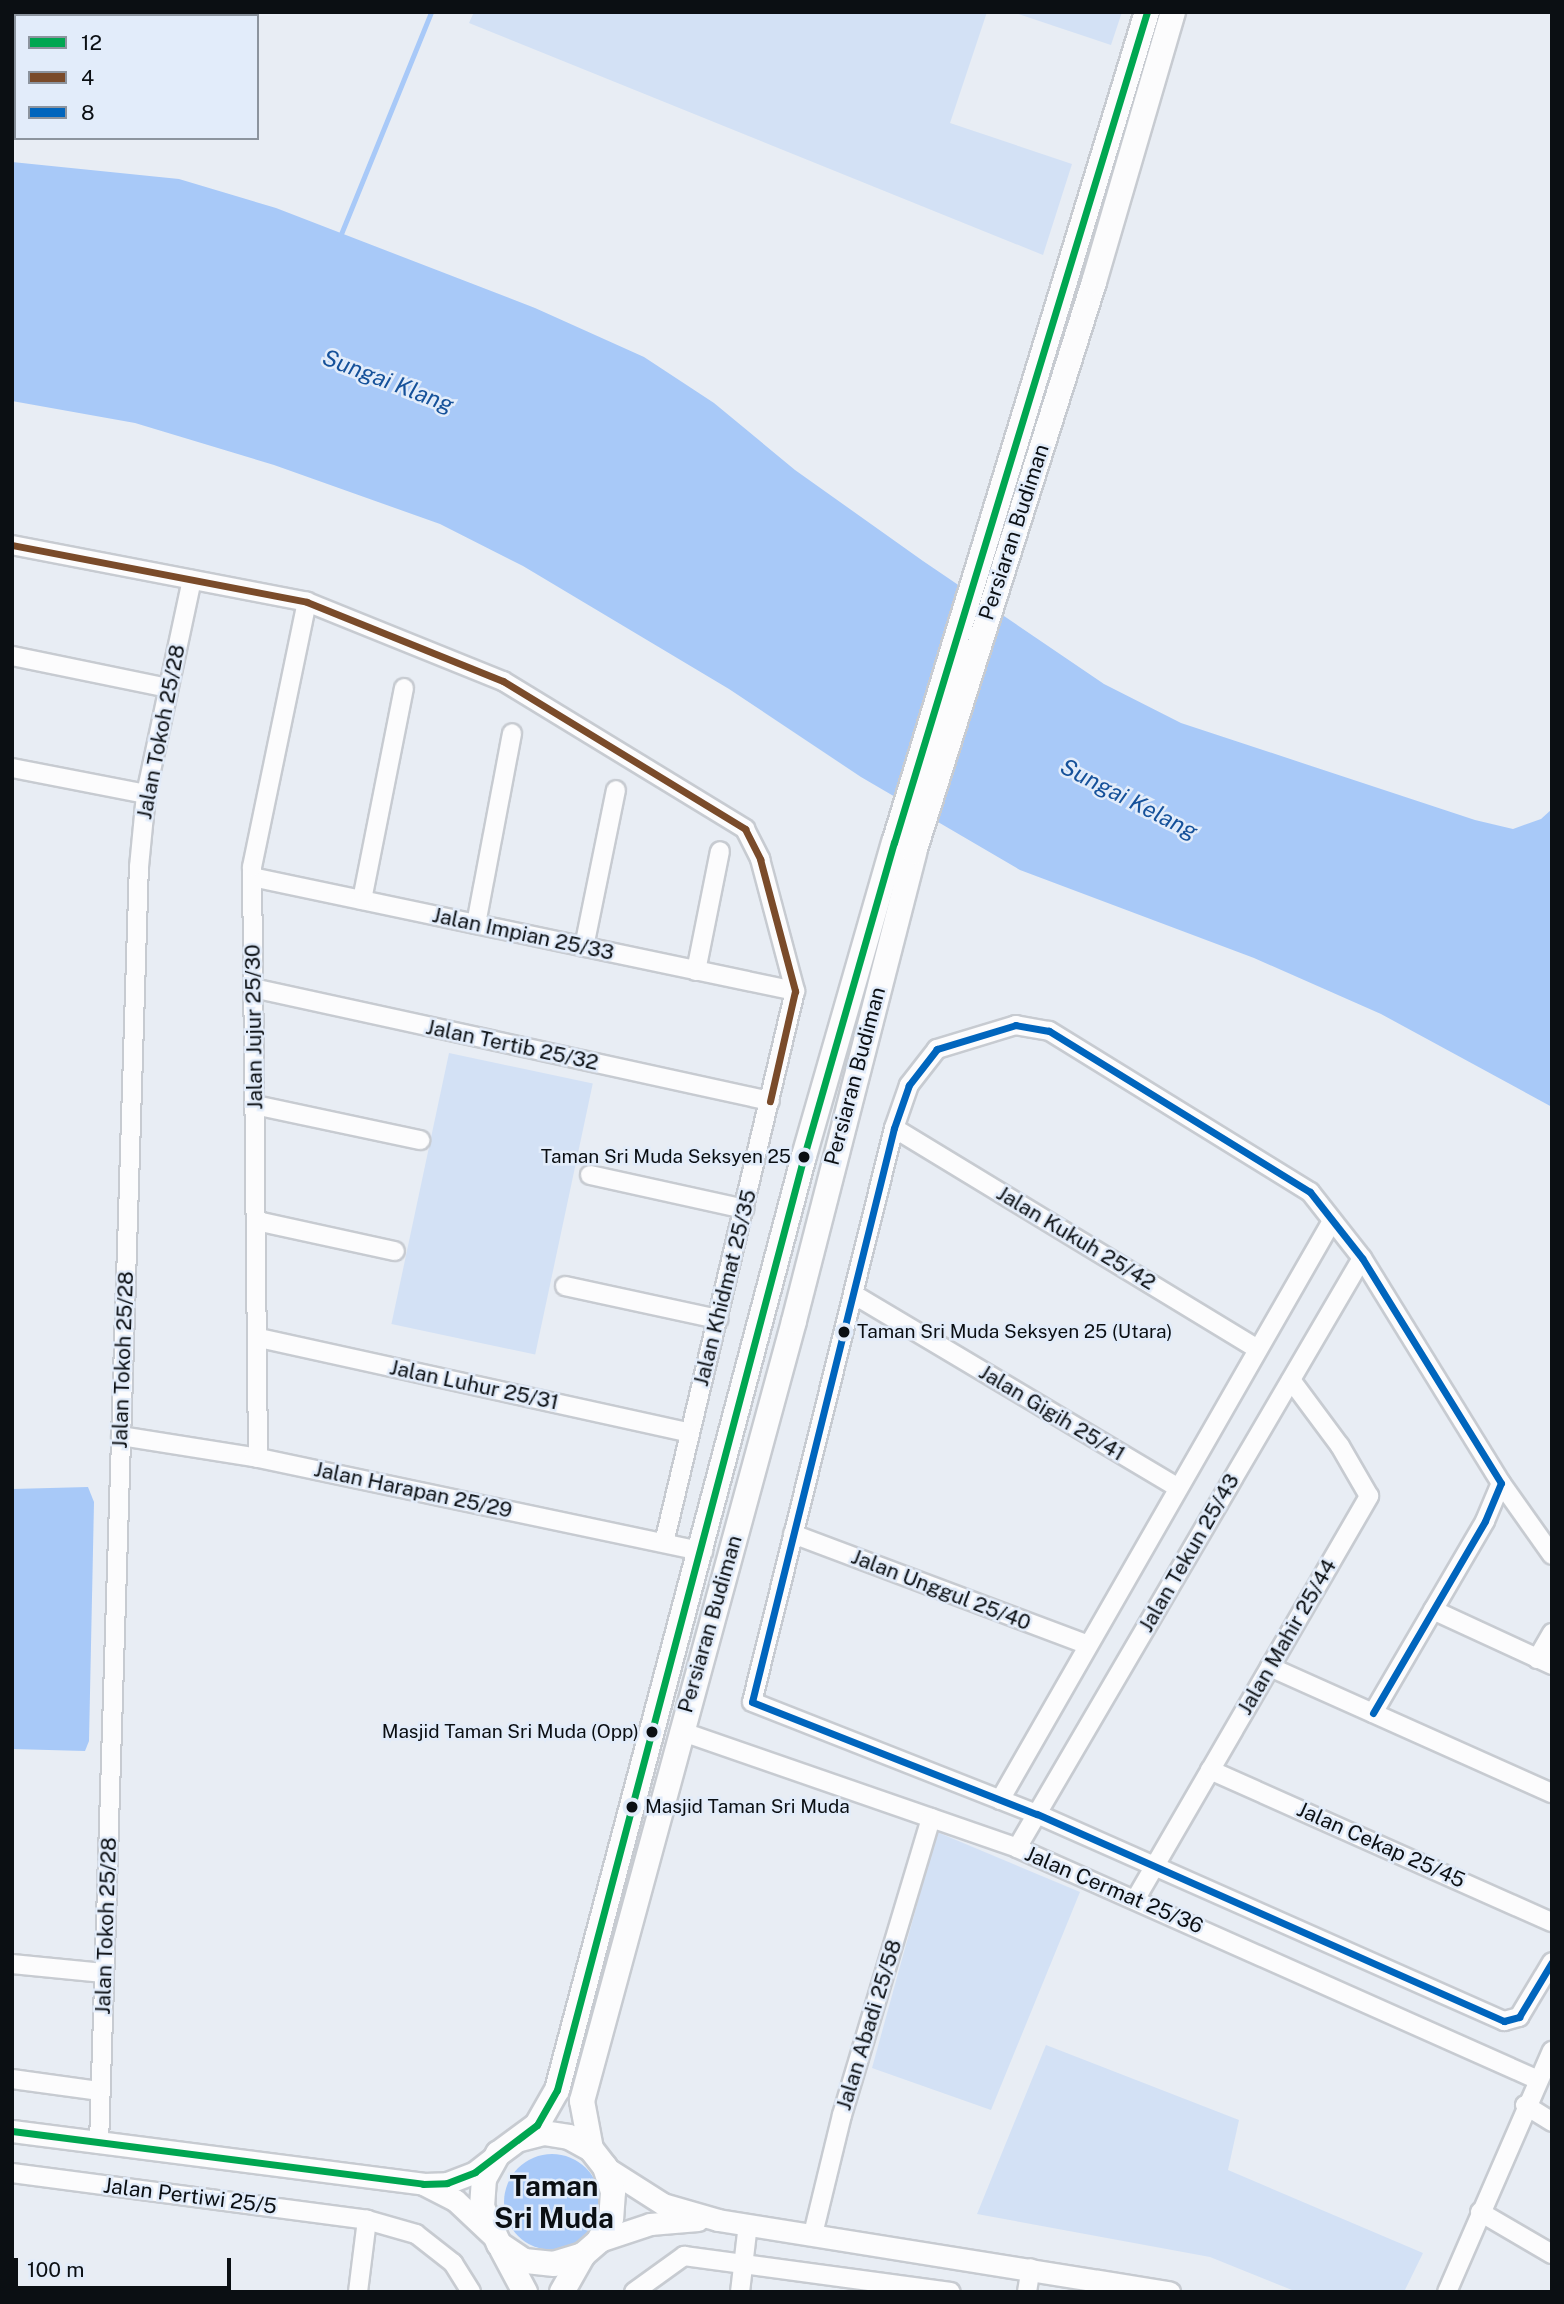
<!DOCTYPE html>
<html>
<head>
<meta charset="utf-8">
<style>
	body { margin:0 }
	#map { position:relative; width:1564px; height:2304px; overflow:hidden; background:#e8edf4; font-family:"Public Sans",sans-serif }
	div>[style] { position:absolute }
	.green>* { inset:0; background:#d3e1f5; transform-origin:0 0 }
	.water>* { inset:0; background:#a8c9f8 }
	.round { border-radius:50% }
	.stream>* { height:4.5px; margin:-2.25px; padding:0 2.25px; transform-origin:2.25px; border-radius:2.25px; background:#a8c9f8 }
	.roads { filter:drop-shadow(2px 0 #c7cbd1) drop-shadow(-2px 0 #c7cbd1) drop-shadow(0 2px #c7cbd1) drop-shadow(0 -2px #c7cbd1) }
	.minor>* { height:18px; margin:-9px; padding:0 9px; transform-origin:9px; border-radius:9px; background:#fcfcfd }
	.tertiary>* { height:21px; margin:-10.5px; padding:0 10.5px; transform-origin:10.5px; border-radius:10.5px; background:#fcfcfd }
	.secondary>* { height:24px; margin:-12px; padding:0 12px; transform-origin:12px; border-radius:12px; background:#fcfcfd }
	.bus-1>* { height:7px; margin:-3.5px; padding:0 3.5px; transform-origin:3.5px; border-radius:3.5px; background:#00a651 }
	.bus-2>* { height:7px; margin:-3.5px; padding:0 3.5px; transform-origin:3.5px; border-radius:3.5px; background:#7a4b2a }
	.bus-3>* { height:7px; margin:-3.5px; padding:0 3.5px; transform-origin:3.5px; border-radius:3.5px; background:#0065bd }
	.dots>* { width:19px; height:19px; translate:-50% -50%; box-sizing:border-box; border:4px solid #e2ecfa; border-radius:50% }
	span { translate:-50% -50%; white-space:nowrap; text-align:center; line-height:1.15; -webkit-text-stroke:5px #e2ecfa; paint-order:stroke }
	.bus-label { font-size:19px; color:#0b0f13 }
	.right { translate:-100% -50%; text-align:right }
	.left { translate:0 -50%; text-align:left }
	.street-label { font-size:21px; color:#0b0f13 }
	.water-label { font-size:23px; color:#15519a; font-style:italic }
	.district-label { font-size:28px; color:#0b0f13; font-weight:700 }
	.frame { position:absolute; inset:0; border:14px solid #0b0f13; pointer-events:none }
	.legend { position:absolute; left:14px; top:14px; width:245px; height:126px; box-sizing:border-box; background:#e2ecfa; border:2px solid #8c949e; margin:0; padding:9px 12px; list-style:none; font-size:21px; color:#0b0f13 }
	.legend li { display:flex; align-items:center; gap:14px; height:35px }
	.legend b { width:35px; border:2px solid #8c949e }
	.scale { position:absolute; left:14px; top:2258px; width:217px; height:32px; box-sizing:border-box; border:4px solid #0b0f13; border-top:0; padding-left:9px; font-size:21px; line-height:24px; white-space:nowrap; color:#0b0f13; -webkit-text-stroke:5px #e2ecfa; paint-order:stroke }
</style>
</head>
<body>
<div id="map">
	<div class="green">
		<div style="clip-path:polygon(474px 12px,987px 12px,950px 123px,1072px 164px,1043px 255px,469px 23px)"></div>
		<div style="clip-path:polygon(1012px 12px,1122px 12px,1111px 45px)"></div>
		<div style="left:449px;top:1053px;width:147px;height:277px;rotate:12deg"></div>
		<div style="clip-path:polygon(937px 1832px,1080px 1892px,991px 2110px,872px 2068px)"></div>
		<div style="clip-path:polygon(1046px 2045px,1239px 2120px,1228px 2170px,1423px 2253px,1404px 2292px,1297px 2292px,1210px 2257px,977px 2214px)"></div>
	</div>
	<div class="water">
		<div style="clip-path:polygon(12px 162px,179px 179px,276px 208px,535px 308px,644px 357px,714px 403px,795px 470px,923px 561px,1104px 684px,1181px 723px,1475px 820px,1513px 829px,1541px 819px,1552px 809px,1552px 1107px,1381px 1014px,1254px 958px,1020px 870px,861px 777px,729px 689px,523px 566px,440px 524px,274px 465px,135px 423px,12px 401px)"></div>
		<div style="clip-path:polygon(88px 1487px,94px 1502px,89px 1741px,85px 1751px,12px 1749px,12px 1489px)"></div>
		<div class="round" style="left:504px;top:2154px;width:96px;height:96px"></div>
	</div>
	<div class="stream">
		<div style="left:339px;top:239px;width:245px;rotate:-67.9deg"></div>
	</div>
	<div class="roads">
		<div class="minor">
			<div style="left:12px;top:545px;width:300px;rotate:10.9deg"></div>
			<div style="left:307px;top:602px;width:211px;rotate:22deg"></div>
			<div style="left:503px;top:681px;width:284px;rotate:31.4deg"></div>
			<div style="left:745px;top:829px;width:34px;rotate:63deg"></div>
			<div style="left:760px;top:859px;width:137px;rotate:75.1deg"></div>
			<div style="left:795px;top:991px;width:567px;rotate:103.35deg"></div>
			<div style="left:12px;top:656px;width:159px;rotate:11.6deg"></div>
			<div style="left:12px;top:768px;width:136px;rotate:11deg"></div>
			<div style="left:252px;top:877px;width:555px;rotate:11.86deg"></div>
			<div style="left:362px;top:900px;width:216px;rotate:-78.8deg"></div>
			<div style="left:476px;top:924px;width:194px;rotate:-79.3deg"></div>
			<div style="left:584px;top:947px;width:160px;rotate:-78.5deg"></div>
			<div style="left:696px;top:971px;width:122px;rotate:-78.7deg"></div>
			<div style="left:253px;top:988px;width:529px;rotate:12.33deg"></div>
			<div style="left:255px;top:1105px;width:169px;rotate:12deg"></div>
			<div style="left:894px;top:1128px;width:425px;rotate:31.3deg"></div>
			<div style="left:590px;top:1175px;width:158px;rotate:12.4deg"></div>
			<div style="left:257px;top:1221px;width:141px;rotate:12.3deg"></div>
			<div style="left:565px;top:1286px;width:157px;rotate:12.2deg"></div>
			<div style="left:853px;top:1294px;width:378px;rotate:30.8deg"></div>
			<div style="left:259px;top:1338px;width:441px;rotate:12.4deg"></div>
			<div style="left:121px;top:1436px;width:135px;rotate:9deg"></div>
			<div style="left:254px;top:1457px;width:459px;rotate:11.9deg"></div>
			<div style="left:258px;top:1458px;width:591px;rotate:-90.58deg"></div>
			<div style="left:252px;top:867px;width:271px;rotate:-78.3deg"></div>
			<div style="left:1501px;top:1483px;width:88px;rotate:54.7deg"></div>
			<div style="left:793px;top:1534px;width:315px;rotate:20.6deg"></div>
			<div style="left:1433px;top:1610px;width:131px;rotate:24.8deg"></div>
			<div style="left:1537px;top:1659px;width:30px;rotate:-60deg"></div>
			<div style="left:1270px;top:1667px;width:309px;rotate:24.1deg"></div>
			<div style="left:1373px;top:1713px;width:222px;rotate:-59.7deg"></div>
			<div style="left:1485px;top:1521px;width:41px;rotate:-67.2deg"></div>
			<div style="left:1501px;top:1483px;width:264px;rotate:-121.7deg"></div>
			<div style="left:1362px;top:1258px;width:84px;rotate:-128.2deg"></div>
			<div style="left:1310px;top:1192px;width:307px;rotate:-148.3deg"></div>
			<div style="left:1049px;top:1031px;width:34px;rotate:-170deg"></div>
			<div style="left:1016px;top:1025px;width:83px;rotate:163.1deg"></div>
			<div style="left:937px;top:1049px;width:46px;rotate:127.9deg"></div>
			<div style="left:909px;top:1085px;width:46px;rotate:109.2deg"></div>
			<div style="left:894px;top:1128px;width:591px;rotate:103.9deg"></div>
			<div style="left:752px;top:1702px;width:306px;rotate:21.5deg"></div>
			<div style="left:1037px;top:1814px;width:511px;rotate:23.91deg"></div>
			<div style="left:1504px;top:2021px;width:16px;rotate:-15deg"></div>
			<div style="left:1519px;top:2017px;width:64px;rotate:-59deg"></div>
			<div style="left:680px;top:1731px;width:357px;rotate:19.1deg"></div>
			<div style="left:1017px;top:1848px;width:568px;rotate:23.99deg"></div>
			<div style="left:1210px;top:1770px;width:374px;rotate:24deg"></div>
			<div style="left:1000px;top:1800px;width:667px;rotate:-60.17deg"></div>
			<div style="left:1017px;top:1848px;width:683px;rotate:-59.68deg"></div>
			<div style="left:1135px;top:1900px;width:467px;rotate:-59.9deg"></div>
			<div style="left:1369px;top:1496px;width:58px;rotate:-120.1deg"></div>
			<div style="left:1340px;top:1446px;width:82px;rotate:-126.6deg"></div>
			<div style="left:12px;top:1964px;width:92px;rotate:5.6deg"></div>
			<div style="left:12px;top:2079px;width:89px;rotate:7.8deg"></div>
			<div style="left:1525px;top:2105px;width:32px;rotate:32deg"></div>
			<div style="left:99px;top:2144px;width:1278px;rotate:-88.21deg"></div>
			<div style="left:139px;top:867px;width:73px;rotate:-84.5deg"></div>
			<div style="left:146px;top:794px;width:219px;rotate:-77.9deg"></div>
			<div style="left:12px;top:2173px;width:358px;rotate:7.5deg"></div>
			<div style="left:367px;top:2220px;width:51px;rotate:15.9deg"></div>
			<div style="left:416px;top:2234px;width:47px;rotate:38.1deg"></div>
			<div style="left:453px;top:2263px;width:34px;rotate:58deg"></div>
			<div style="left:1480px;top:2212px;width:83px;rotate:30.3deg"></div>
			<div style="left:813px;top:2234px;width:122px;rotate:-76.3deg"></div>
			<div style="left:842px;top:2115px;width:310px;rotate:-73.3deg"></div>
			<div style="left:358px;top:2292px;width:73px;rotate:-82.9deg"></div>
			<div style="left:634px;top:2292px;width:62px;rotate:-35.8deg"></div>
			<div style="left:684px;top:2256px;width:269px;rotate:7.7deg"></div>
			<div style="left:740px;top:2292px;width:68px;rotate:-83.3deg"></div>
			<div style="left:1027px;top:2292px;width:24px;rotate:-81deg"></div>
			<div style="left:1447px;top:2292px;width:263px;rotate:-66.5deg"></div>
		</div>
		<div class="tertiary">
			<div style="left:12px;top:2131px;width:414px;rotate:7.3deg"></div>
			<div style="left:423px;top:2184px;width:24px;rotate:-2deg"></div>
			<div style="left:447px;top:2183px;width:30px;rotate:-21deg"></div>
			<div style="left:475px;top:2172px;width:28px;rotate:-38deg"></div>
			<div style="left:605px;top:2167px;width:69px;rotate:32.5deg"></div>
			<div style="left:663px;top:2204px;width:57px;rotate:16.2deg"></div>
			<div style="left:718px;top:2220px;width:457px;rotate:9.1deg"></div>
			<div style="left:425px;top:2185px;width:34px;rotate:27deg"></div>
			<div style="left:455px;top:2200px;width:50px;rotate:43.4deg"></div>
			<div style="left:599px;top:2241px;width:54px;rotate:-18.4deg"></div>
			<div style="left:650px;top:2224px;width:48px;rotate:-4.8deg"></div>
		</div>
		<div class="secondary">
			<div style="left:520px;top:2139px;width:25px;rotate:-14deg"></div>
			<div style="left:544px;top:2133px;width:25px;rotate:9deg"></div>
			<div style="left:569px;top:2137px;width:25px;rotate:29deg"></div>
			<div style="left:591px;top:2149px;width:23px;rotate:52deg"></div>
			<div style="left:605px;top:2167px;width:26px;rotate:72deg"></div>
			<div style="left:613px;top:2192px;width:26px;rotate:94deg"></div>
			<div style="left:611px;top:2218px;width:26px;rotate:118deg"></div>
			<div style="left:599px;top:2241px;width:21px;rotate:139deg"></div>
			<div style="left:583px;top:2255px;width:30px;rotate:163deg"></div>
			<div style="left:554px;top:2264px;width:30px;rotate:-174deg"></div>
			<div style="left:524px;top:2261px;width:30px;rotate:-146deg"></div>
			<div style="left:499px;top:2244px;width:41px;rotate:-114.7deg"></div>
			<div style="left:482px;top:2207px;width:28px;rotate:-86deg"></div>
			<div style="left:484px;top:2179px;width:29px;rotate:-61deg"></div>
			<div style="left:498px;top:2154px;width:49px;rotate:-36.6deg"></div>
			<div style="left:537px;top:2125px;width:40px;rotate:-60.3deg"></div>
			<div style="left:557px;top:2090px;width:966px;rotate:-75.19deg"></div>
			<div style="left:804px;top:1156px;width:326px;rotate:-74deg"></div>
			<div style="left:894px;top:843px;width:869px;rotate:-73.07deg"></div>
			<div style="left:591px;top:2149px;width:49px;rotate:-100.6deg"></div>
			<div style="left:582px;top:2101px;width:808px;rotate:-74.79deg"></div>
			<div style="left:794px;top:1321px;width:484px;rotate:-75.6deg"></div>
			<div style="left:914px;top:852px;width:598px;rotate:-72.47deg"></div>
			<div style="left:1094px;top:282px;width:281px;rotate:-73.7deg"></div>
			<div style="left:502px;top:2249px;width:49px;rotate:61.9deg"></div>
			<div style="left:562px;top:2292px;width:43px;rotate:-60.4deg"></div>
		</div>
	</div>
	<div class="bus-1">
		<div style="left:12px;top:2131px;width:414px;rotate:7.3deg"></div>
		<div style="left:423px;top:2184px;width:24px;rotate:-2deg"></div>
		<div style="left:447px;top:2183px;width:30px;rotate:-21deg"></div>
		<div style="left:475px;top:2172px;width:78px;rotate:-37.2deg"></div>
		<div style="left:537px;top:2125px;width:40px;rotate:-60.3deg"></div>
		<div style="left:557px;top:2090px;width:966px;rotate:-75.19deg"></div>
		<div style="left:804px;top:1156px;width:326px;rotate:-74deg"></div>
		<div style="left:894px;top:843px;width:869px;rotate:-73.07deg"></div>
	</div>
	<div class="bus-2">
		<div style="left:12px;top:545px;width:300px;rotate:10.9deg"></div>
		<div style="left:307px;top:602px;width:211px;rotate:22deg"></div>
		<div style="left:503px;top:681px;width:284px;rotate:31.4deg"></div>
		<div style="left:745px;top:829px;width:34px;rotate:63deg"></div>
		<div style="left:760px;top:859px;width:137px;rotate:75.1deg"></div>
		<div style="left:795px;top:991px;width:113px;rotate:102.8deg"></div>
	</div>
	<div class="bus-3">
		<div style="left:1373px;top:1713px;width:222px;rotate:-59.7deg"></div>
		<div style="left:1485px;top:1521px;width:41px;rotate:-67.2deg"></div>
		<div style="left:1501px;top:1483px;width:264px;rotate:-121.7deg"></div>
		<div style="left:1362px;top:1258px;width:84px;rotate:-128.2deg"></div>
		<div style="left:1310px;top:1192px;width:307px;rotate:-148.3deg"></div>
		<div style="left:1049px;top:1031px;width:34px;rotate:-170deg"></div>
		<div style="left:1016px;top:1025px;width:83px;rotate:163.1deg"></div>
		<div style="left:937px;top:1049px;width:46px;rotate:127.9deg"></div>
		<div style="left:909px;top:1085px;width:46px;rotate:109.2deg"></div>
		<div style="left:894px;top:1128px;width:591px;rotate:103.9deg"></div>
		<div style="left:752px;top:1702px;width:306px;rotate:21.5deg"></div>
		<div style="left:1037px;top:1814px;width:511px;rotate:23.91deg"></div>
		<div style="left:1504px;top:2021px;width:16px;rotate:-15deg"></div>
		<div style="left:1519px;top:2017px;width:64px;rotate:-59deg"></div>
	</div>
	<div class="dots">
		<div style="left:804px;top:1157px;background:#0b0f13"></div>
		<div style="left:844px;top:1332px;background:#0b0f13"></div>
		<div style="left:652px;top:1732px;background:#0b0f13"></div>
		<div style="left:632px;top:1807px;background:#0b0f13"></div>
	</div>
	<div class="bus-label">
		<span class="right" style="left:791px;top:1157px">Taman Sri Muda Seksyen 25</span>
		<span class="left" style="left:857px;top:1332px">Taman Sri Muda Seksyen 25 (Utara)</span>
		<span class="right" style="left:639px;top:1732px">Masjid Taman Sri Muda (Opp)</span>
		<span class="left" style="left:645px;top:1807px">Masjid Taman Sri Muda</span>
	</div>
	<div class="street-label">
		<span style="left:1014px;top:532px;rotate:-72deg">Persiaran Budiman</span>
		<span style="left:161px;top:732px;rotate:-79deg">Jalan Tokoh 25/28</span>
		<span style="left:523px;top:934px;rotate:12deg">Jalan Impian 25/33</span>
		<span style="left:254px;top:1027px;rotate:-91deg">Jalan Jujur 25/30</span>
		<span style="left:512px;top:1045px;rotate:12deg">Jalan Tertib 25/32</span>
		<span style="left:855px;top:1076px;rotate:-75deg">Persiaran Budiman</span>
		<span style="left:1076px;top:1238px;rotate:31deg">Jalan Kukuh 25/42</span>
		<span style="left:725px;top:1288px;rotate:-76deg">Jalan Khidmat 25/35</span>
		<span style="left:123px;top:1360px;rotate:-88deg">Jalan Tokoh 25/28</span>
		<span style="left:474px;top:1385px;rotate:12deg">Jalan Luhur 25/31</span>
		<span style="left:1052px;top:1413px;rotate:31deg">Jalan Gigih 25/41</span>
		<span style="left:413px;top:1490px;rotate:12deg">Jalan Harapan 25/29</span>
		<span style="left:1189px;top:1553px;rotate:-60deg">Jalan Tekun 25/43</span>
		<span style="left:941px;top:1590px;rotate:21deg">Jalan Unggul 25/40</span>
		<span style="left:710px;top:1624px;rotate:-74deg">Persiaran Budiman</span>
		<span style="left:1287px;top:1637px;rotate:-60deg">Jalan Mahir 25/44</span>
		<span style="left:1381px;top:1845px;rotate:24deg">Jalan Cekap 25/45</span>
		<span style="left:1114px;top:1890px;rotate:23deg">Jalan Cermat 25/36</span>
		<span style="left:106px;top:1926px;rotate:-88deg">Jalan Tokoh 25/28</span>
		<span style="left:869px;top:2025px;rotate:-73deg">Jalan Abadi 25/58</span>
		<span style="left:190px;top:2196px;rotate:7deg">Jalan Pertiwi 25/5</span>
	</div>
	<div class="water-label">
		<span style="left:388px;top:381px;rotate:21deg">Sungai Klang</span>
		<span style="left:1129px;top:799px;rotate:27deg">Sungai Kelang</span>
	</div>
	<div class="district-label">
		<span style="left:554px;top:2202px">Taman<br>Sri Muda</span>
	</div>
	<div class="frame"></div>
	<ul class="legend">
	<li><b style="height:9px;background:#00a651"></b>12</li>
	<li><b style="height:9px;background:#7a4b2a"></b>4</li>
	<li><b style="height:9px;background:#0065bd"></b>8</li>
	</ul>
	<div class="scale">100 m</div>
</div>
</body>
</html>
